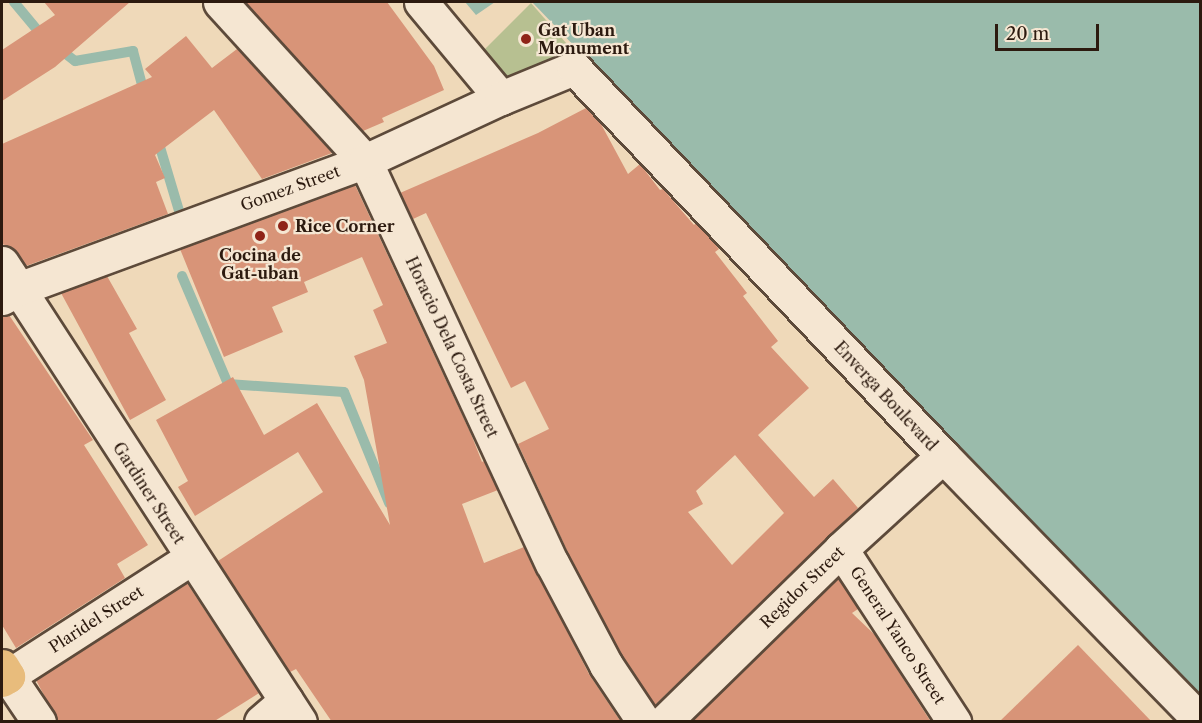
<!DOCTYPE html>
<html>
<head>
<meta charset="utf-8">
<style>
	body { margin:0 }
	#map { position:relative; width:1202px; height:723px; overflow:hidden; background:#efd9b9; font-family:"Libre Caslon Text",serif }
	div>[style] { position:absolute }
	.green>* { inset:0; background:#b7c091 }
	.water>* { inset:0; background:#9abbab }
	.stream>* { height:10px; margin:-5px; padding:0 5px; transform-origin:5px; border-radius:5px; background:#9abbab }
	.building>* { inset:0; background:#d89478 }
	.roads { filter:drop-shadow(2px 0 #5d4a3a) drop-shadow(-2px 0 #5d4a3a) drop-shadow(0 2px #5d4a3a) drop-shadow(0 -2px #5d4a3a) }
	.minor>* { height:33px; margin:-16.5px; padding:0 16.5px; transform-origin:16.5px; border-radius:16.5px; background:#f5e6d2 }
	.major>* { height:33px; margin:-16.5px; padding:0 16.5px; transform-origin:16.5px; border-radius:16.5px; background:#e8bc7c }
	.dots>* { width:16px; height:16px; translate:-50% -50%; box-sizing:border-box; border:3px solid #f5e6d2; border-radius:50% }
	span { translate:-50% -50%; white-space:nowrap; text-align:center; line-height:1.15; -webkit-text-stroke:4.5px #f5e6d2; paint-order:stroke }
	.poi-label { font-size:16px; color:#2c1a0f; font-weight:700 }
	.left { translate:0 -50%; text-align:left }
	.street-label { font-size:16px; color:#2c1a0f }
	.frame { position:absolute; inset:0; border:3px solid #2c1a0f; pointer-events:none }
	.scale { position:absolute; left:995px; top:24px; width:104px; height:27px; box-sizing:border-box; border:3px solid #2c1a0f; border-top:0; padding-left:8px; font-size:18px; line-height:21px; white-space:nowrap; color:#2c1a0f; -webkit-text-stroke:4px #f5e6d2; paint-order:stroke }
</style>
</head>
<body>
<div id="map">
	<div class="green">
		<div style="clip-path:polygon(531px 3px,581px 60px,512px 88px,482px 52px)"></div>
	</div>
	<div class="water">
		<div style="clip-path:polygon(465px 2px,495px 2px,476px 15px)"></div>
		<div style="clip-path:polygon(532px 2px,1200px 2px,1200px 699px,996px 486px)"></div>
	</div>
	<div class="stream">
		<div style="left:14px;top:2px;width:47px;rotate:50.2deg"></div>
		<div style="left:57px;top:47px;width:23px;rotate:38deg"></div>
		<div style="left:75px;top:61px;width:59px;rotate:-9.8deg"></div>
		<div style="left:133px;top:51px;width:47px;rotate:75.1deg"></div>
		<div style="left:157px;top:137px;width:80px;rotate:73.4deg"></div>
		<div style="left:182px;top:276px;width:117px;rotate:66.9deg"></div>
		<div style="left:228px;top:384px;width:116px;rotate:3.9deg"></div>
		<div style="left:344px;top:392px;width:120px;rotate:67.9deg"></div>
	</div>
	<div class="building">
		<div style="clip-path:polygon(44px 2px,130px 2px,55px 67px,2px 101px,2px 50px,55px 15px)"></div>
		<div style="clip-path:polygon(245px 2px,387px 2px,434px 66px,444px 90px,382px 118px,384px 122px,363px 131px)"></div>
		<div style="clip-path:polygon(186px 36px,212px 68px,237px 49px,332px 153px,262px 179px,214px 110px,155px 155px,165px 178px,156px 182px,168px 214px,26px 266px,11px 247px,2px 244px,2px 144px,152px 77px,145px 69px)"></div>
		<div style="clip-path:polygon(evenodd,586px 108px,601px 124px,628px 174px,640px 164px,660px 190px,663px 189px,694px 225px,696px 223px,709px 237px,719px 249px,715px 252px,747px 293px,743px 296px,778px 341px,771px 347px,809px 388px,758px 435px,814px 497px,833px 479px,858px 508px,655px 705px,622px 655px,569px 555px,518px 444px,549px 429px,525px 381px,511px 388px,426px 213px,413px 219px,400px 193px,538px 133px,586px 108px,735px 455px,784px 513px,732px 565px,688px 512px,703px 504px,696px 491px,735px 455px)"></div>
		<div style="clip-path:polygon(355px 185px,471px 434px,482px 462px,484px 461px,498px 490px,462px 504px,484px 563px,524px 547px,589px 674px,621px 722px,332px 722px,296px 669px,290px 672px,218px 561px,323px 492px,298px 452px,195px 516px,178px 487px,188px 481px,156px 420px,233px 377px,264px 435px,317px 403px,390px 525px,364px 380px,354px 356px,387px 343px,373px 310px,383px 305px,362px 257px,304px 282px,308px 292px,272px 307px,283px 332px,224px 357px,180px 249px)"></div>
		<div style="clip-path:polygon(107px 276px,137px 329px,129px 333px,166px 400px,130px 420px,61px 293px)"></div>
		<div style="clip-path:polygon(9px 315px,93px 440px,84px 445px,148px 545px,117px 564px,125px 578px,16px 648px,2px 625px,2px 317px)"></div>
		<div style="clip-path:polygon(838px 578px,858px 609px,852px 613px,875px 635px,931px 722px,691px 722px)"></div>
		<div style="clip-path:polygon(187px 583px,259px 693px,213px 722px,58px 722px,36px 680px)"></div>
		<div style="clip-path:polygon(1078px 645px,1152px 722px,999px 722px)"></div>
	</div>
	<div class="roads">
		<div class="minor">
			<div style="left:220px;top:2px;width:215px;rotate:47.6deg"></div>
			<div style="left:365px;top:161px;width:443px;rotate:65.1deg"></div>
			<div style="left:552px;top:563px;width:115px;rotate:62.1deg"></div>
			<div style="left:606px;top:665px;width:69px;rotate:56.3deg"></div>
			<div style="left:421px;top:2px;width:125px;rotate:50.2deg"></div>
			<div style="left:2px;top:263px;width:547px;rotate:57.01deg"></div>
			<div style="left:2px;top:298px;width:18px;rotate:-29deg"></div>
			<div style="left:18px;top:289px;width:370px;rotate:-20.2deg"></div>
			<div style="left:365px;top:161px;width:150px;rotate:-24.9deg"></div>
			<div style="left:501px;top:98px;width:79px;rotate:-22.3deg"></div>
			<div style="left:574px;top:68px;width:535px;rotate:46.44deg"></div>
			<div style="left:943px;top:456px;width:368px;rotate:45.8deg"></div>
			<div style="left:841px;top:549px;width:207px;rotate:56.8deg"></div>
			<div style="left:39px;top:722px;width:55px;rotate:-124deg"></div>
			<div style="left:8px;top:676px;width:218px;rotate:-32.8deg"></div>
			<div style="left:261px;top:722px;width:33px;rotate:-41deg"></div>
			<div style="left:664px;top:722px;width:248px;rotate:-44.3deg"></div>
			<div style="left:841px;top:549px;width:138px;rotate:-42.4deg"></div>
		</div>
		<div class="major">
			<div style="left:2px;top:666px;width:12px;rotate:59deg"></div>
			<div style="left:8px;top:676px;width:7px;rotate:146deg"></div>
		</div>
	</div>
	<div class="dots">
		<div style="left:526px;top:39px;background:#8f2418"></div>
		<div style="left:283px;top:226px;background:#8f2418"></div>
		<div style="left:260px;top:236px;background:#8f2418"></div>
	</div>
	<div class="poi-label">
		<span class="left" style="left:538px;top:39px">Gat Uban<br>Monument</span>
		<span class="left" style="left:295px;top:226px">Rice Corner</span>
		<span style="left:260px;top:264px">Cocina de<br>Gat-uban</span>
	</div>
	<div class="street-label">
		<span style="left:290px;top:188px;rotate:-20deg">Gomez Street</span>
		<span style="left:452px;top:347px;rotate:65deg">Horacio Dela Costa Street</span>
		<span style="left:886px;top:396px;rotate:47deg">Enverga Boulevard</span>
		<span style="left:149px;top:493px;rotate:57deg">Gardiner Street</span>
		<span style="left:802px;top:587px;rotate:-44deg">Regidor Street</span>
		<span style="left:96px;top:619px;rotate:-33deg">Plaridel Street</span>
		<span style="left:898px;top:635px;rotate:57deg">General Yanco Street</span>
	</div>
	<div class="frame"></div>
	<div class="scale">20 m</div>
</div>
</body>
</html>
